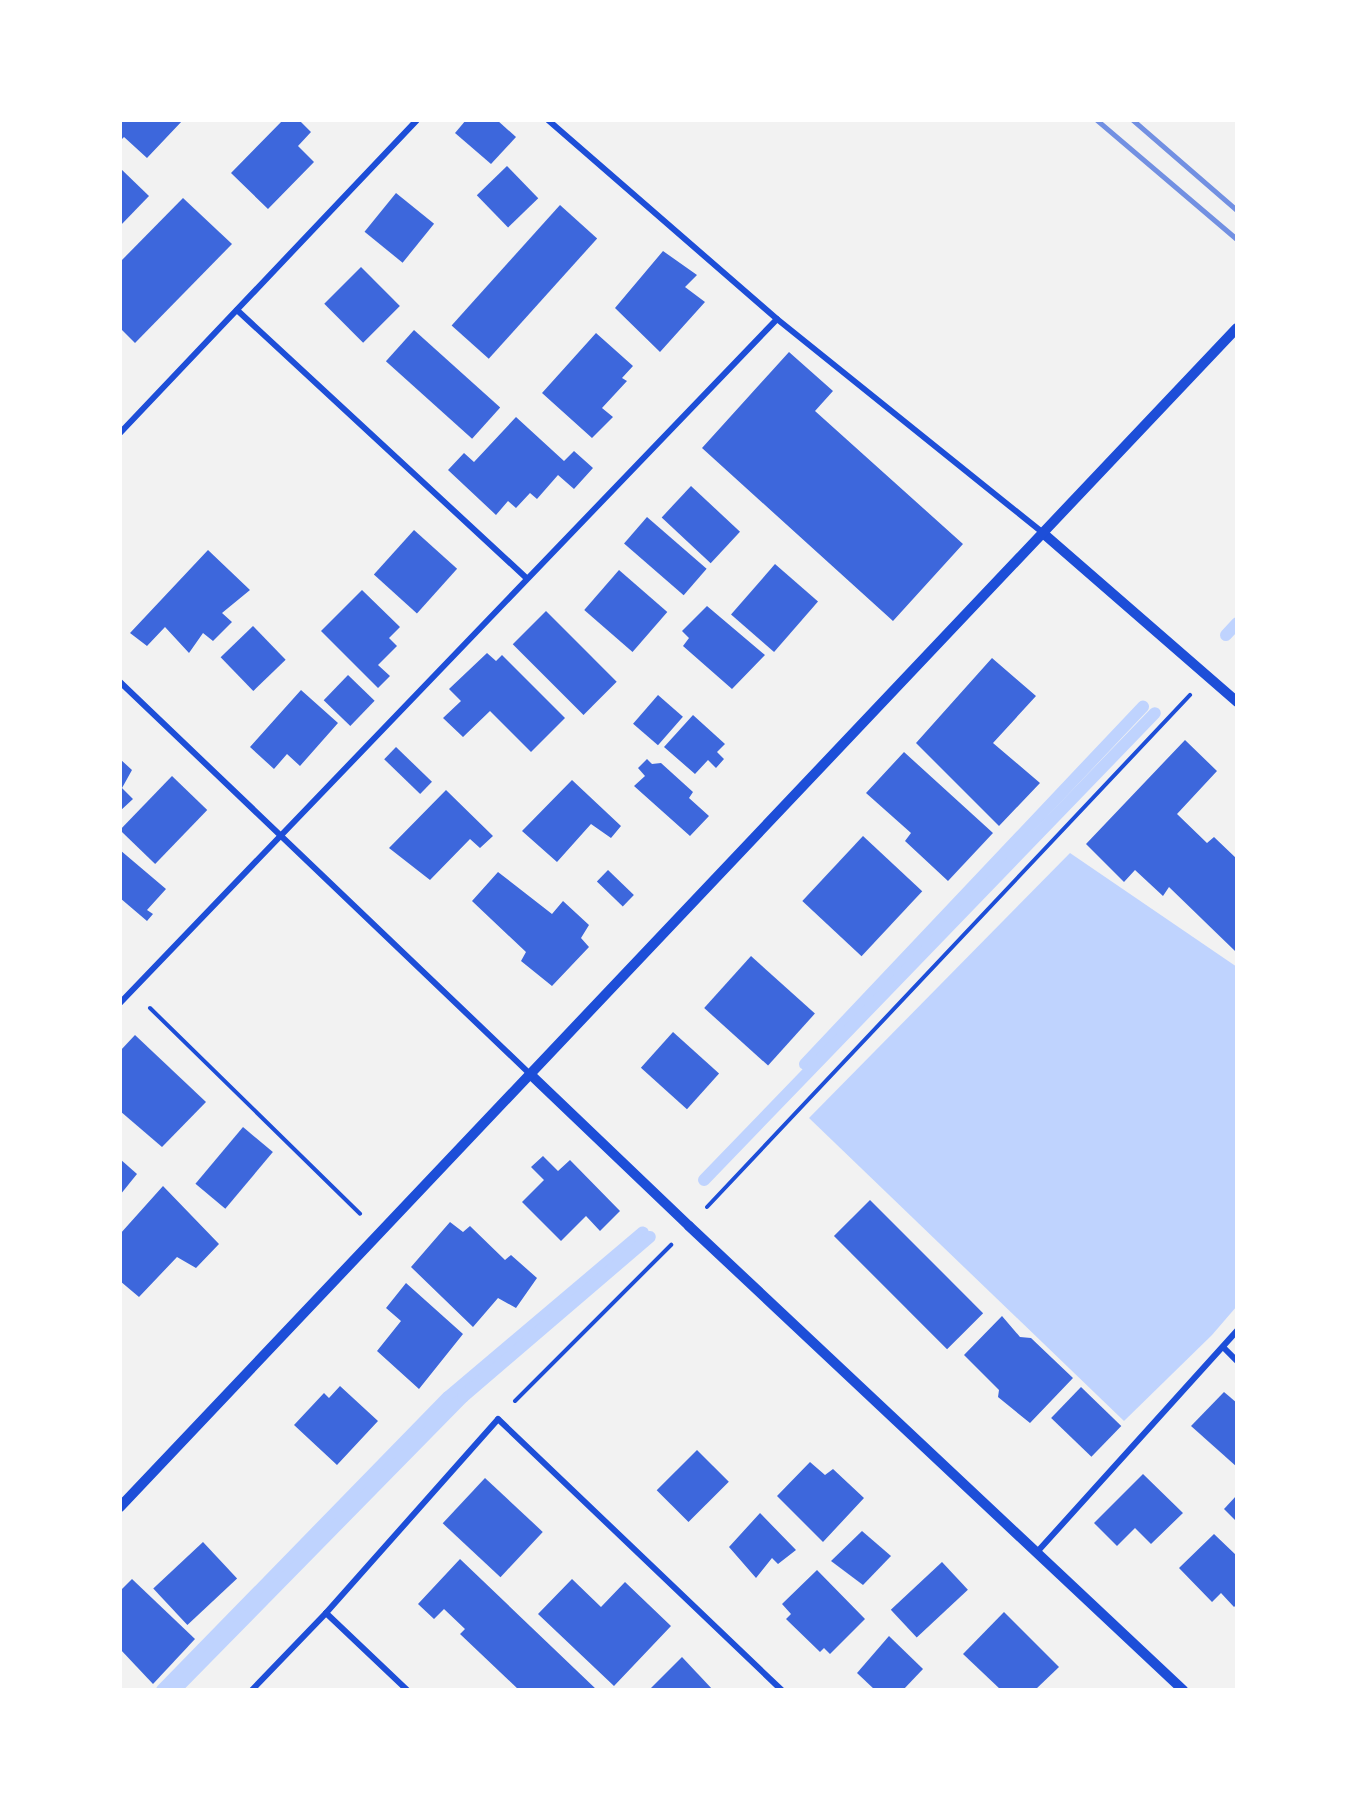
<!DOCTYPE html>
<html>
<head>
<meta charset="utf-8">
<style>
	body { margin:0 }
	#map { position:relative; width:1357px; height:1810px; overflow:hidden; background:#f2f2f2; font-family:"Varela Round",sans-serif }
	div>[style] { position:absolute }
	.water>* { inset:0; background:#bfd3fe }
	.stream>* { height:12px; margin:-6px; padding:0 6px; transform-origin:6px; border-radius:6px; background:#bfd3fe }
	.building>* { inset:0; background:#3d67dc; transform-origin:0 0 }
	.path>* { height:4px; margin:-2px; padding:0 2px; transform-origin:2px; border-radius:2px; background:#1d4ed8 }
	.minor>* { height:6px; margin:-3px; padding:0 3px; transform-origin:3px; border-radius:3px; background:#1d4ed8 }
	.tertiary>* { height:10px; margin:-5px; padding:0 5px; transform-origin:5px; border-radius:5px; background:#1d4ed8 }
	.rail>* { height:4.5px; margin:-2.25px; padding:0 2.25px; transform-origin:2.25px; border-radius:2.25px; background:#7290e2 }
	span { translate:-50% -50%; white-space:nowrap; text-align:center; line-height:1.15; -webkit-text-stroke:6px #fff; paint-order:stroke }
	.frame { position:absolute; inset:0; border:122px solid #fff; pointer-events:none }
</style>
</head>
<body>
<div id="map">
	<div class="water">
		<div style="clip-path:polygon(1070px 853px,1237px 967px,1237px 1306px,1212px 1335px,1124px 1421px,809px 1118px)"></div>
	</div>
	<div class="stream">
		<div style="left:1226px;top:635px;width:16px;rotate:-47deg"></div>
		<div style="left:805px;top:1064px;width:492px;rotate:-46.6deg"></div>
		<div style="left:704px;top:1180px;width:649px;rotate:-46deg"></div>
		<div style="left:162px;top:1690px;width:409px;rotate:-45.7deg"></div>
		<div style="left:448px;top:1397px;width:255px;rotate:-40.2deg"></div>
		<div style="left:175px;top:1690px;width:411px;rotate:-45.5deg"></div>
		<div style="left:463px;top:1397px;width:246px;rotate:-40.6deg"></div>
	</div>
	<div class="building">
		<div style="clip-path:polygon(120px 120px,183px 120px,147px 158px,124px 137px,120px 141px)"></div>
		<div style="clip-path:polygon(283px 120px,299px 120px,311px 132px,298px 146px,314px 162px,268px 209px,231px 173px)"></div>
		<div style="clip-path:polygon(466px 120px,497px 120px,516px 137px,491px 164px,455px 133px)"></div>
		<div style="left:507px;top:166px;width:45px;height:42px;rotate:46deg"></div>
		<div style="clip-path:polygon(120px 168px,149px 196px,120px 226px)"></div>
		<div style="left:396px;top:193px;width:49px;height:50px;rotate:39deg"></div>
		<div style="clip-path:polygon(183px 198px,232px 244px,135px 343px,120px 328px,120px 262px)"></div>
		<div style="left:560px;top:205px;width:50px;height:162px;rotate:42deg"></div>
		<div style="clip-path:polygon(663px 251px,697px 275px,685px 287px,705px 302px,660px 352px,615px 308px)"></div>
		<div style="left:361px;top:267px;width:55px;height:52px;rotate:45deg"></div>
		<div style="left:414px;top:330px;width:116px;height:42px;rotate:42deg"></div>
		<div style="clip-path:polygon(596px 333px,633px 366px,622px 378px,627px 381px,602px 408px,613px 417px,592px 438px,542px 393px)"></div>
		<div style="clip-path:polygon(789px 352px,833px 391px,815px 411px,963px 544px,893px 621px,702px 448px)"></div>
		<div style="clip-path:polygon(516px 417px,564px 461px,574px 451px,593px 468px,574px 489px,558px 475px,537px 499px,530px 493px,516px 508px,508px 501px,496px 515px,448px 470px,464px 453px,474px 462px)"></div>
		<div style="left:691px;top:486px;width:67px;height:43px;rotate:43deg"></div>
		<div style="left:647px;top:517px;width:79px;height:35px;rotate:41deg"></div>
		<div style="left:414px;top:530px;width:58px;height:60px;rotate:42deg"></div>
		<div style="clip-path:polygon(208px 550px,250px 590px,222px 613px,232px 622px,213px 641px,203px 633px,189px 653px,165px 627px,147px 646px,130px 633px)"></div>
		<div style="left:775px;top:564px;width:57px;height:67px;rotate:41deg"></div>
		<div style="left:619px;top:570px;width:64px;height:53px;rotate:41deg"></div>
		<div style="clip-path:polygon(362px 590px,400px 627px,389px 638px,397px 646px,378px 665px,390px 676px,378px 688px,321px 631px)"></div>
		<div style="clip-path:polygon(707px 606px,765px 655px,732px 689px,683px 646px,689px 638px,682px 631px)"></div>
		<div style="left:546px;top:611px;width:100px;height:47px;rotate:45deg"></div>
		<div style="left:253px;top:626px;width:47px;height:45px;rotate:46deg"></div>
		<div style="clip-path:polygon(487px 653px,496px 661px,502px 655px,565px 718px,531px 752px,490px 711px,463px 737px,443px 718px,461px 701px,449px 689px)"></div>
		<div style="clip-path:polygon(992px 658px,1036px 696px,993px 743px,1040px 783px,999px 826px,916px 743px)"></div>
		<div style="left:348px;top:675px;width:37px;height:35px;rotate:44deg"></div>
		<div style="clip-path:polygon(301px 690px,338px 723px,300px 766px,287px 754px,274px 769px,250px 747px)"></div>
		<div style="left:658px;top:695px;width:33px;height:38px;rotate:41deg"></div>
		<div style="clip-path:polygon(693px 715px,725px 744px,717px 752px,724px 759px,716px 768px,708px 760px,695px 774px,664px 747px)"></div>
		<div style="clip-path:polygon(1185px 740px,1217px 771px,1177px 814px,1207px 843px,1214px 837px,1237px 859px,1235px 951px,1169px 887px,1163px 896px,1135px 870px,1124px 882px,1086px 844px)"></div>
		<div style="left:396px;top:747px;width:50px;height:17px;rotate:44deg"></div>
		<div style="clip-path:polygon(904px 752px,993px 833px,948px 881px,905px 841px,911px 833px,866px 793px)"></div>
		<div style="clip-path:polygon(120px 759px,132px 770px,122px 788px,133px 799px,120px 811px)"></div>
		<div style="clip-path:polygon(647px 759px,652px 764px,661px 763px,693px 792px,689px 798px,709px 816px,690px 836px,634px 786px,645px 776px,638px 768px)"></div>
		<div style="left:172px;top:776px;width:49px;height:75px;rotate:44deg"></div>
		<div style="clip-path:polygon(572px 780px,621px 826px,611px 838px,591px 824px,557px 862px,522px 831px)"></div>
		<div style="clip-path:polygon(446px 790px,493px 836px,480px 848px,470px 839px,430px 880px,389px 848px)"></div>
		<div style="left:863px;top:836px;width:81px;height:89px;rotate:43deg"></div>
		<div style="clip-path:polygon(120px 850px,166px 889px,147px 910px,153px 914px,147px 921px,120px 898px)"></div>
		<div style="left:608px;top:870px;width:36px;height:16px;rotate:44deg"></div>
		<div style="clip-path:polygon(498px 872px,552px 914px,563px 901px,589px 925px,581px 938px,589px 947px,552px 986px,521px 961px,526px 952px,472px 901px)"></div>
		<div style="left:751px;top:956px;width:86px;height:70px;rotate:42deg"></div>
		<div style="left:673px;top:1032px;width:62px;height:48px;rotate:42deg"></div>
		<div style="clip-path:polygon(135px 1035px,206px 1102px,162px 1147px,120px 1111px,120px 1051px)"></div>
		<div style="left:243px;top:1127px;width:39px;height:74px;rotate:40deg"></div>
		<div style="clip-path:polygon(543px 1156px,558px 1171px,570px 1160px,620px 1211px,600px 1231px,586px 1216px,561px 1241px,522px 1202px,544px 1180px,531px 1167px)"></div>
		<div style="clip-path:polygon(120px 1159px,137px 1174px,120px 1195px)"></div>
		<div style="clip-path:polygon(163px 1186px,219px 1244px,196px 1268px,177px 1257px,139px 1297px,120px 1281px,120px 1234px)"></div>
		<div style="left:870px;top:1200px;width:160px;height:51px;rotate:45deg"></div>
		<div style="clip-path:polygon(450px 1222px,463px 1232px,470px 1226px,505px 1260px,511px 1255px,537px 1278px,516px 1308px,498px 1298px,473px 1327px,411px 1267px)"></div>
		<div style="clip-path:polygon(406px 1283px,463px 1334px,419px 1389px,377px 1351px,401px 1321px,386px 1308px)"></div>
		<div style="clip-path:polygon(1002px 1316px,1020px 1337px,1031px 1338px,1073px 1378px,1030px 1423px,998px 1397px,999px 1390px,964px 1355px)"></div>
		<div style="clip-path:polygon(340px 1386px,378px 1421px,337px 1465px,294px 1425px,324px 1393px,329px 1398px)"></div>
		<div style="left:1081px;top:1387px;width:56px;height:43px;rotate:44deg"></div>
		<div style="clip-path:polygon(1224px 1392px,1237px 1403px,1237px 1467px,1191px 1426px)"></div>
		<div style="left:697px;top:1450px;width:45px;height:57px;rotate:45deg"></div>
		<div style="clip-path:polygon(810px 1462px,825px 1475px,833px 1469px,864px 1498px,823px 1542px,777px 1496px)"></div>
		<div style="clip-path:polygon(1143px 1474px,1183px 1513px,1151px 1544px,1135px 1528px,1117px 1546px,1094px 1523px)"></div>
		<div style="left:485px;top:1478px;width:79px;height:62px;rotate:43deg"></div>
		<div style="clip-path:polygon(1237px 1495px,1237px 1522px,1224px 1509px)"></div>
		<div style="clip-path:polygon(760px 1513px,796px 1550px,778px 1564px,772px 1558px,756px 1578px,729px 1547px)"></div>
		<div style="clip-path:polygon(862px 1531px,891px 1556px,863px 1585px,831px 1561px)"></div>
		<div style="clip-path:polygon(1214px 1534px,1237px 1556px,1237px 1604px,1234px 1607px,1221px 1593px,1212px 1602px,1179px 1568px)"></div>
		<div style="left:203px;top:1542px;width:50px;height:68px;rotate:47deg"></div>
		<div style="clip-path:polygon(460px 1559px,597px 1690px,519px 1690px,460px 1634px,465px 1629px,444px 1609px,434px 1619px,418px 1604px)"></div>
		<div style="left:942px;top:1562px;width:38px;height:70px;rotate:47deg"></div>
		<div style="clip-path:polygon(817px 1570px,865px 1619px,830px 1654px,824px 1648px,820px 1652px,786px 1619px,791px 1614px,782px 1604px)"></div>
		<div style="clip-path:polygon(132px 1579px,195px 1639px,153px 1684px,120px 1649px,120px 1591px)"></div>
		<div style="clip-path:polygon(572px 1579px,601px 1607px,625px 1582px,671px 1626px,614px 1686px,538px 1614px)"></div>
		<div style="clip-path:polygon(1004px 1612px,1059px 1667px,1035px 1690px,1001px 1690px,963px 1654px)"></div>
		<div style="clip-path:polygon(889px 1636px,923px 1669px,903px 1690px,875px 1690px,857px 1673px)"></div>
		<div style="clip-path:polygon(682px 1657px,713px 1690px,649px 1690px)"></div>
	</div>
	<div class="path">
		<div style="left:150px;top:1008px;width:294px;rotate:44.4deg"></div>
		<div style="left:707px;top:1207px;width:704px;rotate:-46.67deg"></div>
		<div style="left:515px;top:1401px;width:221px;rotate:-45deg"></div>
	</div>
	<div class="minor">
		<div style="left:548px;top:120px;width:303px;rotate:41deg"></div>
		<div style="left:777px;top:319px;width:343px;rotate:38.8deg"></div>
		<div style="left:237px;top:310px;width:394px;rotate:42.8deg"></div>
		<div style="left:120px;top:433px;width:431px;rotate:-46.5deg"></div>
		<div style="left:120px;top:682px;width:567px;rotate:43.71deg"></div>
		<div style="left:120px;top:1003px;width:948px;rotate:-46.15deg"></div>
		<div style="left:1223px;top:1347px;width:20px;rotate:45deg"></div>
		<div style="left:1038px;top:1551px;width:297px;rotate:-47.9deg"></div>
		<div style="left:326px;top:1613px;width:112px;rotate:43.5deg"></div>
		<div style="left:252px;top:1690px;width:107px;rotate:-46.1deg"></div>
		<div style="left:326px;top:1613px;width:259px;rotate:-48.4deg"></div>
		<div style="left:498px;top:1419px;width:393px;rotate:43.7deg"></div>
	</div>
	<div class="tertiary">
		<div style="left:1044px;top:534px;width:256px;rotate:41deg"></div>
		<div style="left:530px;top:1074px;width:220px;rotate:43.7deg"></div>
		<div style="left:689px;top:1226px;width:678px;rotate:43.21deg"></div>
		<div style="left:120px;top:1507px;width:1624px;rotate:-46.55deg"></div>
	</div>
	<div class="rail">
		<div style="left:1097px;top:120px;width:184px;rotate:40.4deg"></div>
		<div style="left:1133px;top:120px;width:138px;rotate:40.9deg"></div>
	</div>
	<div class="frame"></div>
</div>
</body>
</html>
